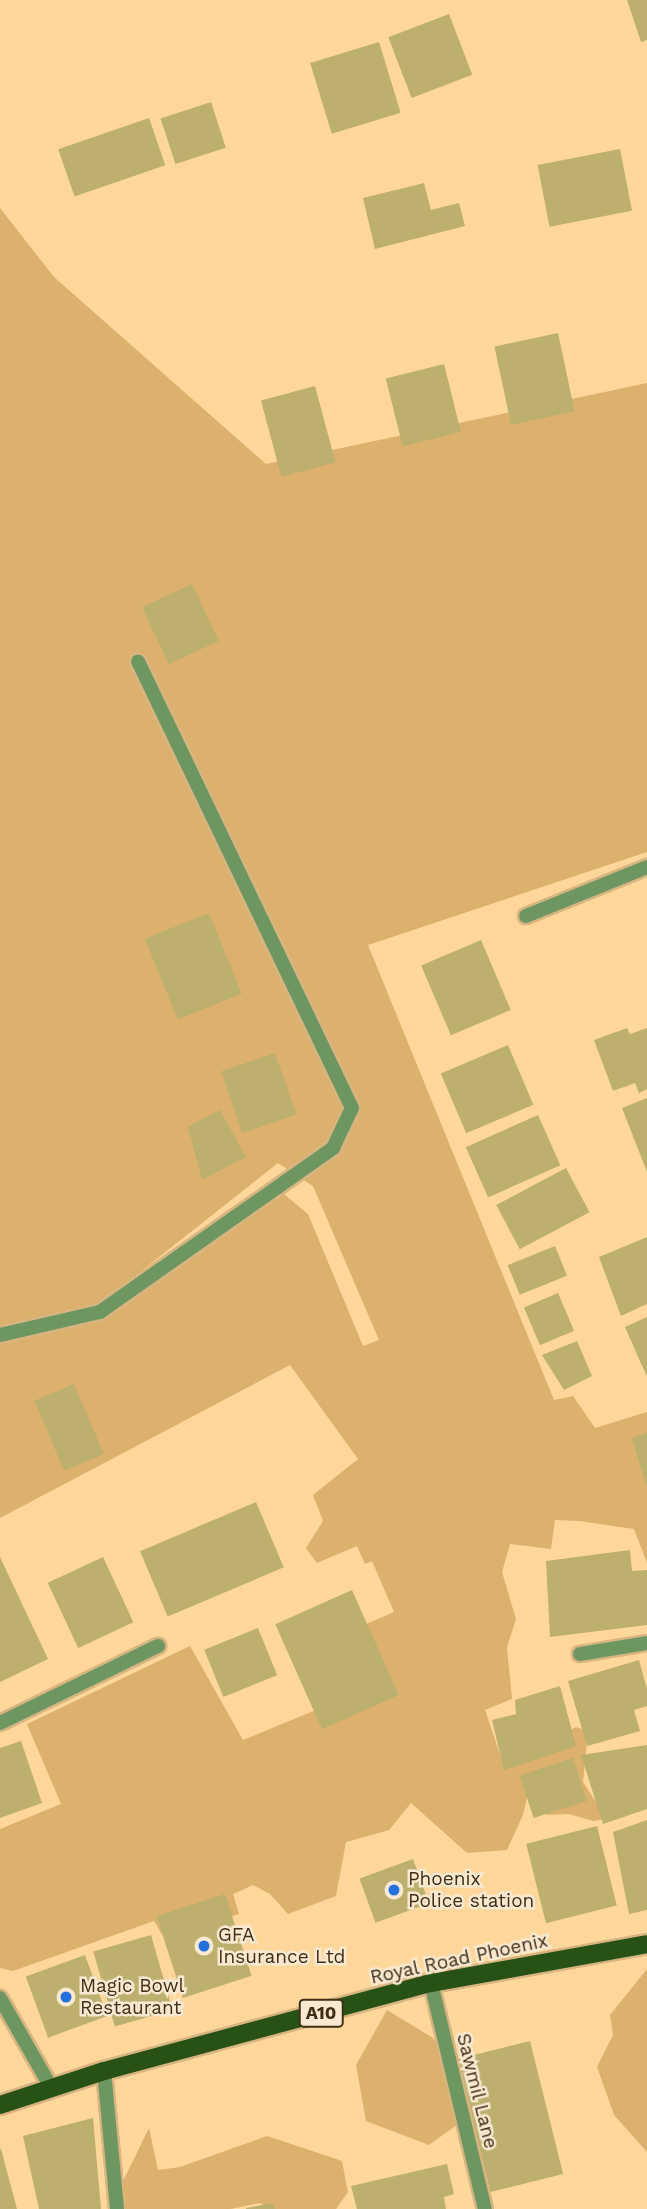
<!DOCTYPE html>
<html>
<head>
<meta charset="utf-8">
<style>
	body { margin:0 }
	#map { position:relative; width:647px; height:2209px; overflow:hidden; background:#ffd79b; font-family:"Work Sans",sans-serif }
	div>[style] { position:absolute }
	.green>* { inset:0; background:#dbb16d }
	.building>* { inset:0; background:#bdaf6d; transform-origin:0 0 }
	.roads { filter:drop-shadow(2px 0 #d8b580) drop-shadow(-2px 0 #d8b580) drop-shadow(0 2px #d8b580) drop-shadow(0 -2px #d8b580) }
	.minor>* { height:14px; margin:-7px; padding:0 7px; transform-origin:7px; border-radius:7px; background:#6e9661 }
	.primary>* { height:18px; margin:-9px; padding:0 9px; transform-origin:9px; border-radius:9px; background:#275115 }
	.dots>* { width:19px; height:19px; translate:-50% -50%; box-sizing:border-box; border:4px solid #f9e9d2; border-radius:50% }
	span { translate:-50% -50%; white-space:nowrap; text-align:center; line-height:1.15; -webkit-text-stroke:5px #f9e9d2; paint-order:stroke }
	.shield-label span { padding:2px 5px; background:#f9e9d2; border:2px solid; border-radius:5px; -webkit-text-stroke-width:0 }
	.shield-label { font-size:18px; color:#3e2f16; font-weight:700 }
	.poi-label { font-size:19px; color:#3e2f16 }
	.left { translate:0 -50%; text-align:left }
	.street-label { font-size:19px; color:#3e2f16 }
</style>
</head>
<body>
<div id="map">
	<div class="green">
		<div style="clip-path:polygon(0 208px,54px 277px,266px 464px,647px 383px,647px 852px,368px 945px,554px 1400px,573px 1396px,595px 1428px,647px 1412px,647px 1563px,634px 1529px,579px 1521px,555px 1520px,551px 1549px,510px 1544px,502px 1572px,516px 1619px,507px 1647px,512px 1699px,485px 1710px,503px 1763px,576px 1727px,588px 1731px,583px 1782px,596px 1802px,617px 1803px,618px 1817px,593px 1821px,569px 1814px,547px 1815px,529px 1789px,523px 1815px,507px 1850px,467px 1853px,411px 1803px,389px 1830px,346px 1842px,336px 1896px,288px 1914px,270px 1894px,253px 1885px,233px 1894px,239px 1914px,197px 1928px,169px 1946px,154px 1921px,13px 1971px,0 1968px,0 1829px,61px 1804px,27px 1724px,190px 1646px,243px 1740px,333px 1703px,343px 1634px,394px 1612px,372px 1561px,365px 1564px,357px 1546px,317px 1563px,306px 1548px,323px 1521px,313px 1495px,358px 1459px,290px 1365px,0 1518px,0 1337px,104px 1316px,279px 1190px,308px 1214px,363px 1346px,379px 1340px,313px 1186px,278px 1163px,101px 1303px,0 1327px)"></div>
		<div style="clip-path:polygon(647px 1969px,647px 2152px,614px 2115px,597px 2067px,613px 2035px,610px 2015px)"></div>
		<div style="clip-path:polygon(387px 2010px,433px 2038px,475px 2092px,469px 2116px,429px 2145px,366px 2121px,356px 2065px)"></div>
		<div style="clip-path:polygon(149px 2128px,158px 2170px,180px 2167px,267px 2136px,342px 2161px,348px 2192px,336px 2209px,270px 2209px,260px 2203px,231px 2209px,118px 2209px,124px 2179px)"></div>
	</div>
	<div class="building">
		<div style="clip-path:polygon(627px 0,647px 0,647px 40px,641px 42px)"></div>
		<div style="left:449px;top:14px;width:65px;height:65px;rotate:69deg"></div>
		<div style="left:379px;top:42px;width:74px;height:72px;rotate:73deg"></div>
		<div style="left:211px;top:102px;width:48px;height:53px;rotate:72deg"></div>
		<div style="left:149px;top:118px;width:50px;height:96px;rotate:71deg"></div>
		<div style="left:620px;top:149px;width:63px;height:84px;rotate:79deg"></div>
		<div style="clip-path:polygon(424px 183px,431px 210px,459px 203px,465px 226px,375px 249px,363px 198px)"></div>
		<div style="left:558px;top:333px;width:80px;height:65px;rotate:78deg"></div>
		<div style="left:444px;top:364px;width:70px;height:60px;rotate:76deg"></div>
		<div style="left:315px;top:386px;width:79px;height:56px;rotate:75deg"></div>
		<div style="left:192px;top:584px;width:63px;height:55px;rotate:65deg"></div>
		<div style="left:209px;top:913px;width:87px;height:69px;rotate:68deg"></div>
		<div style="left:481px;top:940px;width:76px;height:65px;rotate:67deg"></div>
		<div style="clip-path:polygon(627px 1028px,630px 1034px,647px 1028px,647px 1089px,639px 1093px,635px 1083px,613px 1091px,594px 1040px)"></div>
		<div style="left:508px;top:1045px;width:65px;height:73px;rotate:67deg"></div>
		<div style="left:275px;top:1053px;width:65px;height:57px;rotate:71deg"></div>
		<div style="clip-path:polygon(647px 1098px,647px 1172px,622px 1108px)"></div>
		<div style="clip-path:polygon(220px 1110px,246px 1157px,202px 1180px,188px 1127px)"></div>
		<div style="left:538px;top:1115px;width:55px;height:79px;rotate:66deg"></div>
		<div style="left:566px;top:1168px;width:50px;height:79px;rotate:62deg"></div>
		<div style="clip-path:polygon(647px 1237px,647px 1304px,621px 1316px,599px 1257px)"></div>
		<div style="left:555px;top:1246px;width:32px;height:51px;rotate:68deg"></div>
		<div style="left:558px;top:1293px;width:41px;height:37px;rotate:67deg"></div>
		<div style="clip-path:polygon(647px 1317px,647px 1377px,625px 1327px)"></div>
		<div style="clip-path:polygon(577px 1341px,592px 1376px,564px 1390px,542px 1355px)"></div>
		<div style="left:74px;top:1384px;width:76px;height:43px;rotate:67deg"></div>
		<div style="clip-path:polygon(647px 1433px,647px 1485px,646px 1485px,632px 1438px)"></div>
		<div style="left:256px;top:1502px;width:71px;height:126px;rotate:67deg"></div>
		<div style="clip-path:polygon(630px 1550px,632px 1571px,647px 1570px,647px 1625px,550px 1637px,546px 1561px)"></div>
		<div style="clip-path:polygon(0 1557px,48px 1659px,0 1682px)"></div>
		<div style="left:103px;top:1557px;width:72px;height:61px;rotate:65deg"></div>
		<div style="left:352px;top:1590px;width:115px;height:84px;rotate:66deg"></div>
		<div style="left:258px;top:1628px;width:51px;height:58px;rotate:68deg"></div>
		<div style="clip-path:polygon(639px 1660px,647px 1689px,647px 1706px,634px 1710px,640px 1731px,587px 1746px,568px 1681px)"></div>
		<div style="clip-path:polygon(560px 1686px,576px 1746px,504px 1770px,492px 1720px,516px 1714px,515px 1700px)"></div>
		<div style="clip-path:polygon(21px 1741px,42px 1803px,0 1818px,0 1748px)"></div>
		<div style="clip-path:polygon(647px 1745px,647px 1809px,603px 1824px,581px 1755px)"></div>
		<div style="left:573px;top:1758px;width:45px;height:56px;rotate:72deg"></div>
		<div style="clip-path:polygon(647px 1820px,647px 1910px,629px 1914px,613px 1832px)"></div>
		<div style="left:597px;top:1826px;width:82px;height:73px;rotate:76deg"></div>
		<div style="left:413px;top:1859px;width:47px;height:57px;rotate:70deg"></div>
		<div style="left:225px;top:1894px;width:86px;height:72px;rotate:72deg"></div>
		<div style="left:151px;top:1935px;width:78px;height:60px;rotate:74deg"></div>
		<div style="left:85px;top:1955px;width:65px;height:63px;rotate:70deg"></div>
		<div style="left:530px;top:2041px;width:137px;height:75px;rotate:76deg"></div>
		<div style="clip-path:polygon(93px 2118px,101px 2209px,39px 2209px,23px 2136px)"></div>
		<div style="clip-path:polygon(0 2149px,1px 2149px,17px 2209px,0 2209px)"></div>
		<div style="clip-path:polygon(447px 2164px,454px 2194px,444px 2197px,446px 2209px,357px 2209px,351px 2186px)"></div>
		<div style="clip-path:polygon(273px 2203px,275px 2209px,246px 2209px,246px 2208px)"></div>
	</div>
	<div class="roads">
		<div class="minor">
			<div style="left:526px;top:916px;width:131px;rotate:-22deg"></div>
			<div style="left:0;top:1335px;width:103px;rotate:-13deg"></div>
			<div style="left:100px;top:1312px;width:285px;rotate:-35.1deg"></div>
			<div style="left:333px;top:1148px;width:44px;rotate:-64.6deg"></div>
			<div style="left:352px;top:1108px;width:495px;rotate:-115.6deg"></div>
			<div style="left:580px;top:1654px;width:68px;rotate:-9.3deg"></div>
			<div style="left:0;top:1723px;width:176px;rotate:-26deg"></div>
			<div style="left:431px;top:1983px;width:232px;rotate:76.6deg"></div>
			<div style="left:0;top:1998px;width:105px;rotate:60.3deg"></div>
			<div style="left:104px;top:2071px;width:139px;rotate:84.6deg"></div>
		</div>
		<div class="primary">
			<div style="left:0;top:2105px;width:109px;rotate:-18.1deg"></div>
			<div style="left:104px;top:2071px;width:339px;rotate:-15.1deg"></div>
			<div style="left:431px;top:1983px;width:219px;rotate:-10.2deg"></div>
		</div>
	</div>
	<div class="dots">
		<div style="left:394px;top:1890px;background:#2371dc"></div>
		<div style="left:204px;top:1946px;background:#2371dc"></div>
		<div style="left:66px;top:1997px;background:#2371dc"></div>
	</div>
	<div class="shield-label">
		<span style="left:321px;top:2013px">A10</span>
	</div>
	<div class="poi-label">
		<span class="left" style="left:408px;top:1890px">Phoenix<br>Police station</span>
		<span class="left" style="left:218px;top:1946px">GFA<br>Insurance Ltd</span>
		<span class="left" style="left:80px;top:1997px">Magic Bowl<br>Restaurant</span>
	</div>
	<div class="street-label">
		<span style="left:459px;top:1959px;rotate:-12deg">Royal Road Phoenix</span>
		<span style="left:477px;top:2091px;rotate:76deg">Sawmil Lane</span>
	</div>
</div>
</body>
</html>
